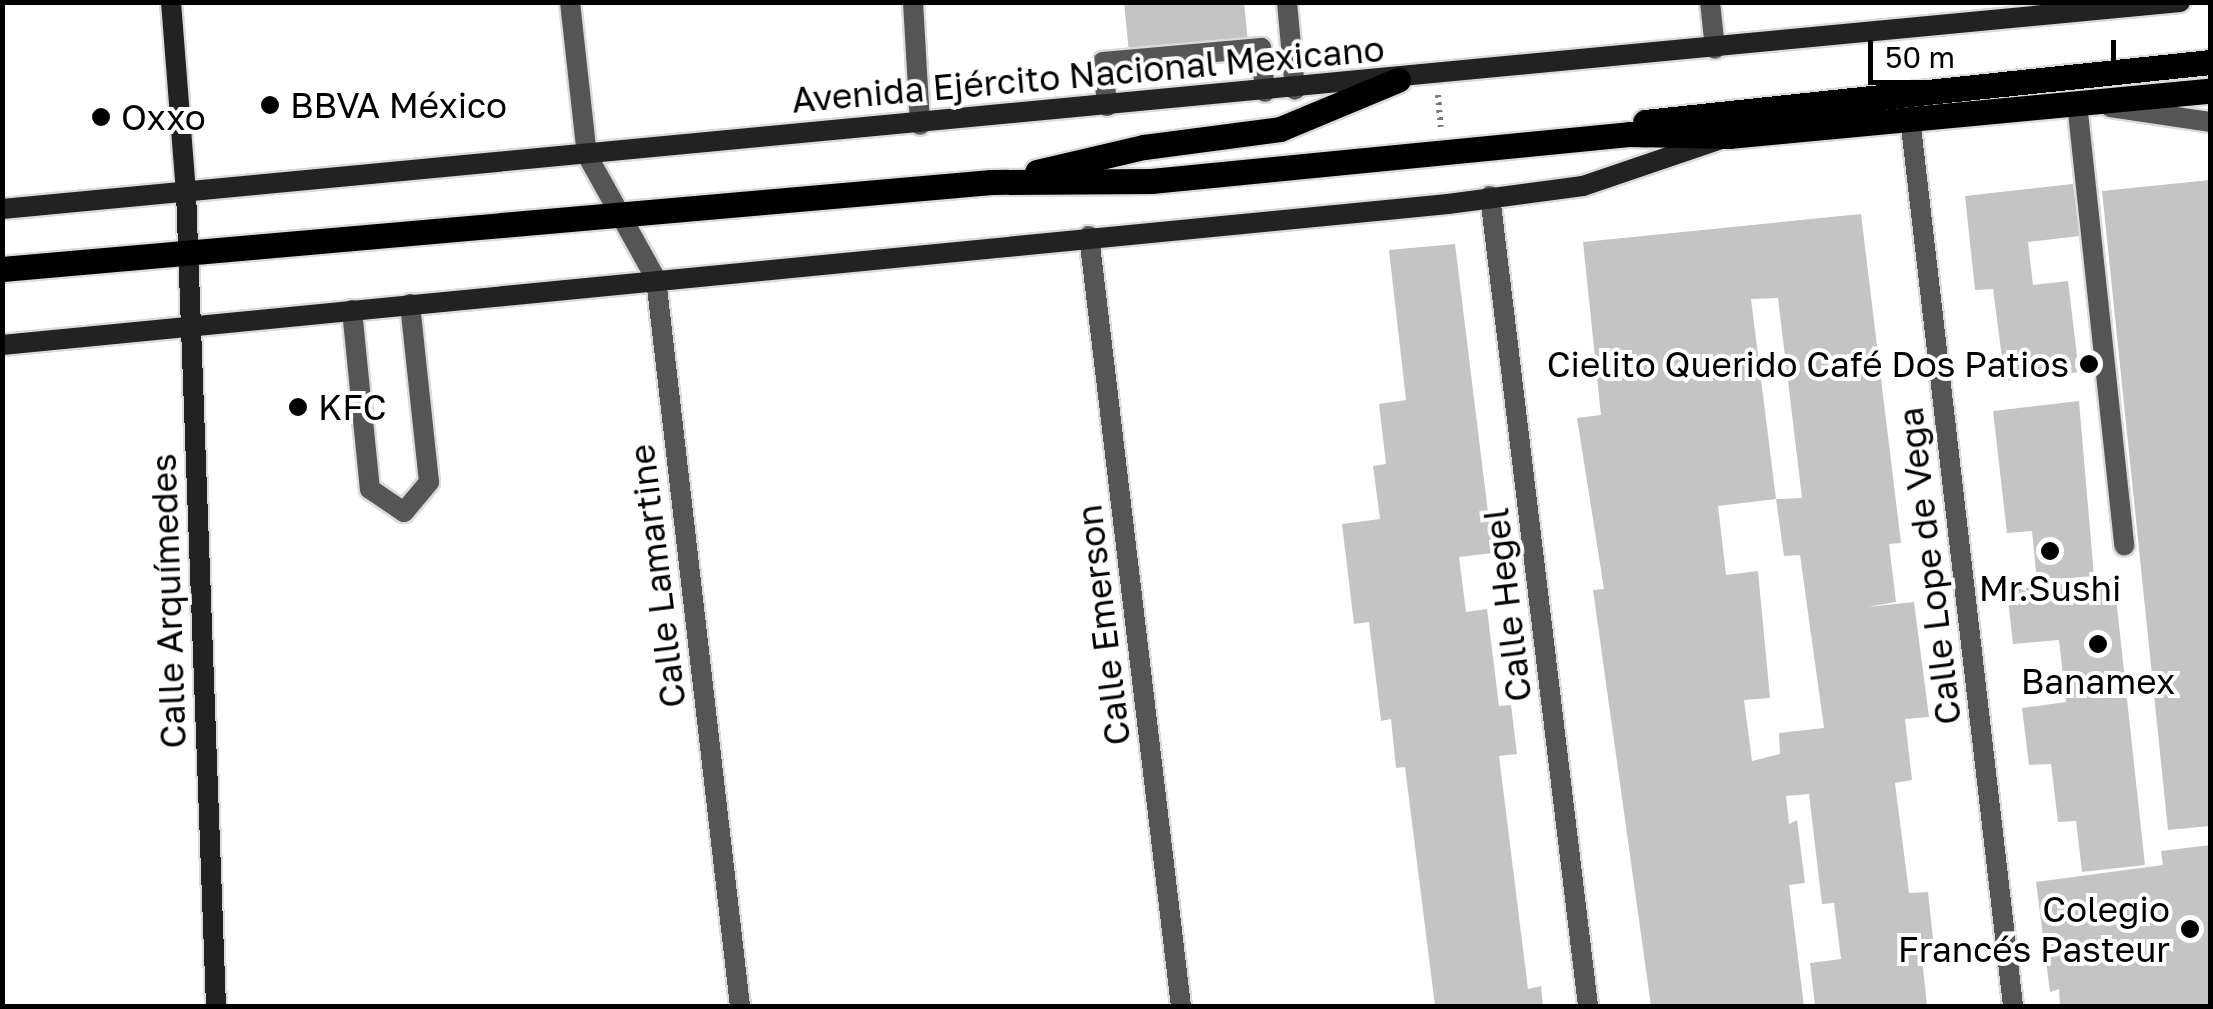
<!DOCTYPE html>
<html>
<head>
<meta charset="utf-8">
<style>
	body { margin:0 }
	#map { position:relative; width:2213px; height:1009px; overflow:hidden; background:#fff; font-family:"Golos Text",sans-serif }
	div>[style] { position:absolute }
	.building>* { inset:0; background:#c4c4c4 }
	.path>* { height:6px; margin-top:-3px; transform-origin:0; background:repeating-linear-gradient(90deg,#777 0 2.5px,transparent 0 7.5px) }
	.roads { filter:drop-shadow(2px 0 #dbdbdb) drop-shadow(-2px 0 #dbdbdb) drop-shadow(0 2px #dbdbdb) drop-shadow(0 -2px #dbdbdb) }
	.lane>* { height:20px; margin:-10px; padding:0 10px; transform-origin:10px; border-radius:10px; background:#555 }
	.street>* { height:20px; margin:-10px; padding:0 10px; transform-origin:10px; border-radius:10px; background:#555 }
	.secondary>* { height:20px; margin:-10px; padding:0 10px; transform-origin:10px; border-radius:10px; background:#222 }
	.primary>* { height:25px; margin:-12.5px; padding:0 12.5px; transform-origin:12.5px; border-radius:12.5px; background:#000 }
	.dots>* { width:28px; height:28px; translate:-50% -50%; box-sizing:border-box; border:5px solid #fff; border-radius:50% }
	span { translate:-50% -50%; white-space:nowrap; text-align:center; line-height:1.15; -webkit-text-stroke:8px #fff; paint-order:stroke }
	.street-label { font-size:35px; color:#000 }
	.poi-label { font-size:35px; color:#000 }
	.left { translate:0 -50%; text-align:left }
	.right { translate:-100% -50%; text-align:right }
	.frame { position:absolute; inset:0; border:5px solid #000; pointer-events:none }
	.scale { position:absolute; left:1868px; top:40px; width:248px; height:45px; box-sizing:border-box; border:5px solid #000; border-top:0; padding-left:12px; font-size:30px; line-height:35px; white-space:nowrap; color:#000; -webkit-text-stroke:8px #fff; paint-order:stroke }
</style>
</head>
<body>
<div id="map">
	<div class="building">
		<div style="clip-path:polygon(1124px 2px,1244px 2px,1248px 42px,1129px 53px)"></div>
		<div style="clip-path:polygon(2210px 180px,2210px 826px,2168px 830px,2102px 191px)"></div>
		<div style="clip-path:polygon(2073px 184px,2080px 236px,2028px 242px,2033px 285px,2068px 281px,2079px 372px,2005px 381px,1993px 289px,1975px 290px,1965px 196px)"></div>
		<div style="clip-path:polygon(evenodd,1861px 214px,1901px 543px,1889px 544px,1896px 602px,1867px 607px,1914px 602px,1929px 717px,1905px 719px,1912px 780px,1895px 783px,1909px 893px,1928px 892px,1934px 948px,1921px 949px,1927px 1006px,1815px 1006px,1810px 963px,1841px 959px,1834px 903px,1822px 904px,1809px 794px,1786px 796px,1789px 824px,1797px 820px,1805px 883px,1789px 885px,1804px 1006px,1651px 1006px,1593px 590px,1604px 589px,1577px 418px,1601px 415px,1583px 242px,1861px 214px,1778px 298px,1802px 498px,1776px 499px,1784px 556px,1800px 555px,1824px 728px,1779px 733px,1780px 754px,1752px 761px,1744px 700px,1770px 698px,1758px 571px,1726px 575px,1718px 506px,1776px 499px,1751px 299px,1778px 298px)"></div>
		<div style="clip-path:polygon(1455px 244px,1493px 553px,1459px 557px,1466px 612px,1487px 609px,1499px 706px,1511px 705px,1517px 754px,1499px 756px,1528px 989px,1541px 986px,1543px 1006px,1435px 1006px,1405px 767px,1396px 768px,1391px 719px,1381px 721px,1369px 622px,1354px 624px,1342px 524px,1380px 519px,1373px 466px,1386px 464px,1379px 404px,1406px 400px,1389px 250px)"></div>
		<div style="clip-path:polygon(2079px 401px,2094px 576px,2037px 581px,2032px 531px,2007px 533px,1993px 411px)"></div>
		<div style="clip-path:polygon(2114px 579px,2145px 865px,2082px 872px,2076px 821px,2058px 822px,2051px 764px,2029px 765px,2022px 708px,2066px 702px,2059px 640px,2013px 644px,2007px 590px)"></div>
		<div style="clip-path:polygon(2210px 845px,2210px 1006px,2060px 1006px,2059px 989px,2050px 992px,2036px 882px,2163px 865px,2161px 851px)"></div>
	</div>
	<div class="path">
		<div style="left:1438px;top:95px;width:32px;rotate:85deg"></div>
	</div>
	<div class="roads">
		<div class="lane">
			<div style="left:2077px;top:103px;width:445px;rotate:83.9deg"></div>
			<div style="left:1107px;top:106px;width:44px;rotate:-95.2deg"></div>
			<div style="left:1103px;top:62px;width:159px;rotate:-5.1deg"></div>
			<div style="left:1261px;top:48px;width:44px;rotate:84.8deg"></div>
			<div style="left:352px;top:310px;width:180px;rotate:84.3deg"></div>
			<div style="left:370px;top:489px;width:41px;rotate:34.1deg"></div>
			<div style="left:404px;top:512px;width:39px;rotate:-50deg"></div>
			<div style="left:429px;top:482px;width:179px;rotate:-96.1deg"></div>
		</div>
		<div class="street">
			<div style="left:570px;top:2px;width:154px;rotate:83.7deg"></div>
			<div style="left:587px;top:155px;width:142px;rotate:60.9deg"></div>
			<div style="left:656px;top:279px;width:732px;rotate:83.41deg"></div>
			<div style="left:913px;top:2px;width:123px;rotate:86.7deg"></div>
			<div style="left:1287px;top:2px;width:88px;rotate:84.8deg"></div>
			<div style="left:1710px;top:2px;width:47px;rotate:83.9deg"></div>
			<div style="left:2110px;top:107px;width:101px;rotate:8.5deg"></div>
			<div style="left:1910px;top:118px;width:894px;rotate:83.38deg"></div>
			<div style="left:1490px;top:196px;width:816px;rotate:83.1deg"></div>
			<div style="left:1089px;top:236px;width:775px;rotate:83.19deg"></div>
		</div>
		<div class="secondary">
			<div style="left:171px;top:2px;width:191px;rotate:85.5deg"></div>
			<div style="left:186px;top:192px;width:815px;rotate:87.89deg"></div>
			<div style="left:2px;top:209px;width:2188px;rotate:-5.43deg"></div>
			<div style="left:2px;top:345px;width:1453px;rotate:-5.57deg"></div>
			<div style="left:1448px;top:204px;width:136px;rotate:-7.6deg"></div>
			<div style="left:1583px;top:186px;width:149px;rotate:-18.8deg"></div>
		</div>
		<div class="primary">
			<div style="left:1645px;top:122px;width:568px;rotate:-6.06deg"></div>
			<div style="left:1037px;top:172px;width:110px;rotate:-13.2deg"></div>
			<div style="left:1144px;top:147px;width:137px;rotate:-7.5deg"></div>
			<div style="left:1280px;top:129px;width:128px;rotate:-22.6deg"></div>
			<div style="left:2px;top:269px;width:993px;rotate:-5.03deg"></div>
			<div style="left:991px;top:182px;width:160px;rotate:-0.4deg"></div>
			<div style="left:1151px;top:181px;width:480px;rotate:-5.6deg"></div>
			<div style="left:1629px;top:134px;width:101px;rotate:1.1deg"></div>
			<div style="left:1730px;top:136px;width:482px;rotate:-5.4deg"></div>
		</div>
	</div>
	<div class="dots">
		<div style="left:270px;top:105px;background:#000"></div>
		<div style="left:101px;top:117px;background:#000"></div>
		<div style="left:2089px;top:364px;background:#000"></div>
		<div style="left:298px;top:407px;background:#000"></div>
		<div style="left:2050px;top:551px;background:#000"></div>
		<div style="left:2098px;top:644px;background:#000"></div>
		<div style="left:2190px;top:929px;background:#000"></div>
	</div>
	<div class="street-label">
		<span style="left:1088px;top:74px;rotate:-5deg">Avenida Ejército Nacional Mexicano</span>
		<span style="left:1929px;top:566px;rotate:-97deg">Calle Lope de Vega</span>
		<span style="left:657px;top:576px;rotate:-97deg">Calle Lamartine</span>
		<span style="left:168px;top:601px;rotate:-92deg">Calle Arquímedes</span>
		<span style="left:1507px;top:605px;rotate:-97deg">Calle Hegel</span>
		<span style="left:1103px;top:625px;rotate:-97deg">Calle Emerson</span>
	</div>
	<div class="poi-label">
		<span class="left" style="left:290px;top:105px">BBVA México</span>
		<span class="left" style="left:121px;top:117px">Oxxo</span>
		<span class="right" style="left:2069px;top:364px">Cielito Querido Café Dos Patios</span>
		<span class="left" style="left:318px;top:407px">KFC</span>
		<span style="left:2050px;top:588px">Mr.Sushi</span>
		<span style="left:2098px;top:681px">Banamex</span>
		<span class="right" style="left:2170px;top:929px">Colegio<br>Francés Pasteur</span>
	</div>
	<div class="frame"></div>
	<div class="scale">50 m</div>
</div>
</body>
</html>
